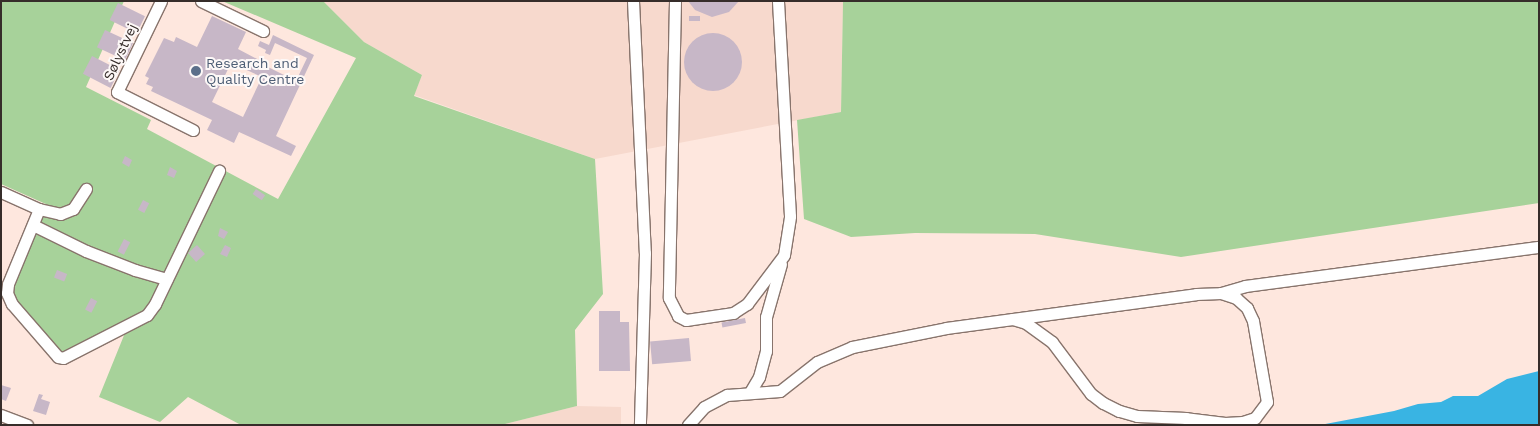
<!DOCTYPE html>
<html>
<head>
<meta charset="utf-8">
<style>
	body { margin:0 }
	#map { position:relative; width:1540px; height:426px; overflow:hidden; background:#fee7de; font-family:"Work Sans",sans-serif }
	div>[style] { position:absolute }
	.built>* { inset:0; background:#f7d9cd }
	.green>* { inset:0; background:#a7d29a }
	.water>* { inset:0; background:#39b4e3 }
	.building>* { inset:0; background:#c7b7c7; transform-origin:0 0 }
	.round { border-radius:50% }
	.roads { filter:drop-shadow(1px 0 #88746c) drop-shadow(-1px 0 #88746c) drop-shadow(0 1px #88746c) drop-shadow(0 -1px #88746c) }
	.minor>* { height:11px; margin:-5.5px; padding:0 5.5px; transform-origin:5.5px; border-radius:5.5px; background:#fff }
	.dots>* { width:14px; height:14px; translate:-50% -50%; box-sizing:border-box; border:2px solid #fdf8f7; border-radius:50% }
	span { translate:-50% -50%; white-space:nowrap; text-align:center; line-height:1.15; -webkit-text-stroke:4px #fdf8f7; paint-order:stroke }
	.street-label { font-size:14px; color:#362d2a }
	.service-label { font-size:14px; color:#4e5e75 }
	.left { translate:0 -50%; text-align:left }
	.frame { position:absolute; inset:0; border:2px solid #362d2a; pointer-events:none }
</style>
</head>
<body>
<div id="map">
	<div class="built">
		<div style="clip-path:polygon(323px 1px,843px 1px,841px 112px,595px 159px,414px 95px,422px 75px,364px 42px)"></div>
		<div style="clip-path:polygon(577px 406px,621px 407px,621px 425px,501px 425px)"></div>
	</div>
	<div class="green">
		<div style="clip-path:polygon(1px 1px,124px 1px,86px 87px,151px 120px,147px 129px,278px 199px,356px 58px,222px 1px,323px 1px,364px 42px,422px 75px,414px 96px,595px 159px,603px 294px,575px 330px,577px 406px,501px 425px,241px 425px,188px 397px,160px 422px,99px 397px,129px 323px,64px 356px,12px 296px,11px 283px,48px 205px,1px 184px)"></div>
		<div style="clip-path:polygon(843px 1px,1539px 1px,1539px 203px,1181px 257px,1035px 234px,915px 233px,851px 237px,804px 219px,797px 120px,841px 112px)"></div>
	</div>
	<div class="water">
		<div style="clip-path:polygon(1539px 371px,1539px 425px,1320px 425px,1394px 411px,1418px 404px,1441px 402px,1453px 396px,1478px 396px,1507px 379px)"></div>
	</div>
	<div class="building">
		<div style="clip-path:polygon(688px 1px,739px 1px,729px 12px,712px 17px,695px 10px)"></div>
		<div style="left:118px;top:3px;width:30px;height:19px;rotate:26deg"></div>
		<div style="clip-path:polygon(evenodd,212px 16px,246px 32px,238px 49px,261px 61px,260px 63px,296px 81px,307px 58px,275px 43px,270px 55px,265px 53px,266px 50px,258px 46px,260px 41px,269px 45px,273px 35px,314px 55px,276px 136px,296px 146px,291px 156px,239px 132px,234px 143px,207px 130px,212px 120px,151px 91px,153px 87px,146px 84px,149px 78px,145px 76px,164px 38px,174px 42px,176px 37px,197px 47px,212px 16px,231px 63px,262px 77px,243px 117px,212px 102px,231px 63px)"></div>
		<div style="left:689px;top:16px;width:11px;height:5px"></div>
		<div style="left:105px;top:30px;width:31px;height:19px;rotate:25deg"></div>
		<div class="round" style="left:684px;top:33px;width:58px;height:58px"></div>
		<div style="left:92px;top:56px;width:31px;height:20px;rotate:27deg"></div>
		<div style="clip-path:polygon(125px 156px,132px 160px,129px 167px,122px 163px)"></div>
		<div style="clip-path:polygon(170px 167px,177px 171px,174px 178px,167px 175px)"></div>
		<div style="left:256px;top:189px;width:11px;height:6px;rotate:34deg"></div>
		<div style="left:143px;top:200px;width:7px;height:11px;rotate:27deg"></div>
		<div style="clip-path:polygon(220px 228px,228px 232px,224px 239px,218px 236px)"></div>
		<div style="left:124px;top:239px;width:7px;height:14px;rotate:27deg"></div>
		<div style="left:197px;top:245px;width:12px;height:12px;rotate:48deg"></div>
		<div style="clip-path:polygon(225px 245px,231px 248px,227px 257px,220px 254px)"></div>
		<div style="left:57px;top:270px;width:11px;height:8px;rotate:22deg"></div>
		<div style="left:91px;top:298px;width:7px;height:13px;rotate:27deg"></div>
		<div style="clip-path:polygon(599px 311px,620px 311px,620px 322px,629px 322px,630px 371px,599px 371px)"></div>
		<div style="left:745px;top:318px;width:5px;height:24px;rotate:79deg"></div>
		<div style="left:689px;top:338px;width:23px;height:39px;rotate:85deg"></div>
		<div style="clip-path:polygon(1px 385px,11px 388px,6px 401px,1px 399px)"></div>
		<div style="clip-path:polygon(39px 394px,43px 395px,41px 399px,50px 402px,46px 415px,33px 411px)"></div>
	</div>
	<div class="roads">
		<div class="minor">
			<div style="left:161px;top:1px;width:101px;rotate:115.8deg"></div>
			<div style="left:117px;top:92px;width:85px;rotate:26.6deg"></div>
			<div style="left:201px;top:1px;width:69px;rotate:25.8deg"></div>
			<div style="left:633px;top:1px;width:252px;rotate:87.3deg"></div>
			<div style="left:645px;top:253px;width:172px;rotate:91.7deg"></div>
			<div style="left:675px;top:1px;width:297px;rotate:91.2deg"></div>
			<div style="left:669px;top:298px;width:20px;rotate:63deg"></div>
			<div style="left:678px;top:316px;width:9px;rotate:27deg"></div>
			<div style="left:686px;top:320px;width:48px;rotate:-8.5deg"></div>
			<div style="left:733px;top:313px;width:17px;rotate:-33deg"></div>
			<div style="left:747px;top:304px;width:61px;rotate:-52.9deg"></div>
			<div style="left:784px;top:255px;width:39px;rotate:-81deg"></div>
			<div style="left:790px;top:216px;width:215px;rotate:-93.2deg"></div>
			<div style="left:1px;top:192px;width:42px;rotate:24.1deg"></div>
			<div style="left:39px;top:209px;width:22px;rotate:13deg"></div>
			<div style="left:60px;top:214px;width:14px;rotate:-21deg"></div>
			<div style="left:73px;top:209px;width:24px;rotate:-57deg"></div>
			<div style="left:39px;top:209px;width:81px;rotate:112.5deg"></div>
			<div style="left:8px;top:284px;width:9px;rotate:96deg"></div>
			<div style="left:7px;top:293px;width:12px;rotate:66deg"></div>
			<div style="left:12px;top:304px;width:70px;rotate:49deg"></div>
			<div style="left:58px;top:357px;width:5px;rotate:11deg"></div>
			<div style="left:63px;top:358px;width:94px;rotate:-27.1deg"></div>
			<div style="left:147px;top:315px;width:14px;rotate:-54deg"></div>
			<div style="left:155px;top:304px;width:148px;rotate:-64.3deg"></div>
			<div style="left:33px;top:225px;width:59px;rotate:26.1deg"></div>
			<div style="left:86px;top:251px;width:53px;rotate:21.2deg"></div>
			<div style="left:135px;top:270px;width:33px;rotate:16deg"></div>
			<div style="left:1221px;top:293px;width:25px;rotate:-16deg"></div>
			<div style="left:1245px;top:286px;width:297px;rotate:-7.6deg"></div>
			<div style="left:750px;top:392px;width:17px;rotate:-59deg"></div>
			<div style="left:759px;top:377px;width:27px;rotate:-75deg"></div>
			<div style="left:766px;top:351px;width:34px;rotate:-90deg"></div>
			<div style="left:766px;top:317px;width:55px;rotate:-74.2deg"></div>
			<div style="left:1px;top:415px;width:28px;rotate:21deg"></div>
			<div style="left:688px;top:425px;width:24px;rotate:-48deg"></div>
			<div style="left:704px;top:407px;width:26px;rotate:-28deg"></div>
			<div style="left:727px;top:395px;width:53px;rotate:-4.3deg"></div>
			<div style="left:780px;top:391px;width:47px;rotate:-38.1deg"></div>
			<div style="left:817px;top:362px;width:38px;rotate:-23deg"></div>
			<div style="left:852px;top:347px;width:96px;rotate:-11.4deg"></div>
			<div style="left:946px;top:328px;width:252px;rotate:-7.7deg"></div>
			<div style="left:1196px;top:294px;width:25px;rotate:-2deg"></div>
			<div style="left:1221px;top:293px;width:16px;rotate:18deg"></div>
			<div style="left:1236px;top:298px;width:15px;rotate:42deg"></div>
			<div style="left:1247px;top:308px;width:14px;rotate:65deg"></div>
			<div style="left:1253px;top:321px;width:82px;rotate:80.2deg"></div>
			<div style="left:1267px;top:402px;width:20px;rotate:127deg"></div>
			<div style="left:1255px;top:418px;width:13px;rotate:162deg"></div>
			<div style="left:1243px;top:422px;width:18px;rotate:177deg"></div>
			<div style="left:1225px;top:423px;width:39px;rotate:-173deg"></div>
			<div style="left:1186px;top:418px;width:49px;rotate:-177.7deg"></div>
			<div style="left:1137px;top:416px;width:19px;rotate:-164deg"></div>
			<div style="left:1119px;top:411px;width:18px;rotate:-153deg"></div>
			<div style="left:1103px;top:403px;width:15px;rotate:-143deg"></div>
			<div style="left:1091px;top:394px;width:65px;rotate:-126.9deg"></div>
			<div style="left:1052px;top:342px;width:32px;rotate:-144deg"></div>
			<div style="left:1026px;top:323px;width:14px;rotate:-163deg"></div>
		</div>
	</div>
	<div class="dots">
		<div style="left:196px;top:71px;background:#5c6f8a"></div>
	</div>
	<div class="street-label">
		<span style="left:120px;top:52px;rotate:-65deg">Sølystvej</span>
	</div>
	<div class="service-label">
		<span class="left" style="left:206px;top:71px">Research and<br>Quality Centre</span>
	</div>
	<div class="frame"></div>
</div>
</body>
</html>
